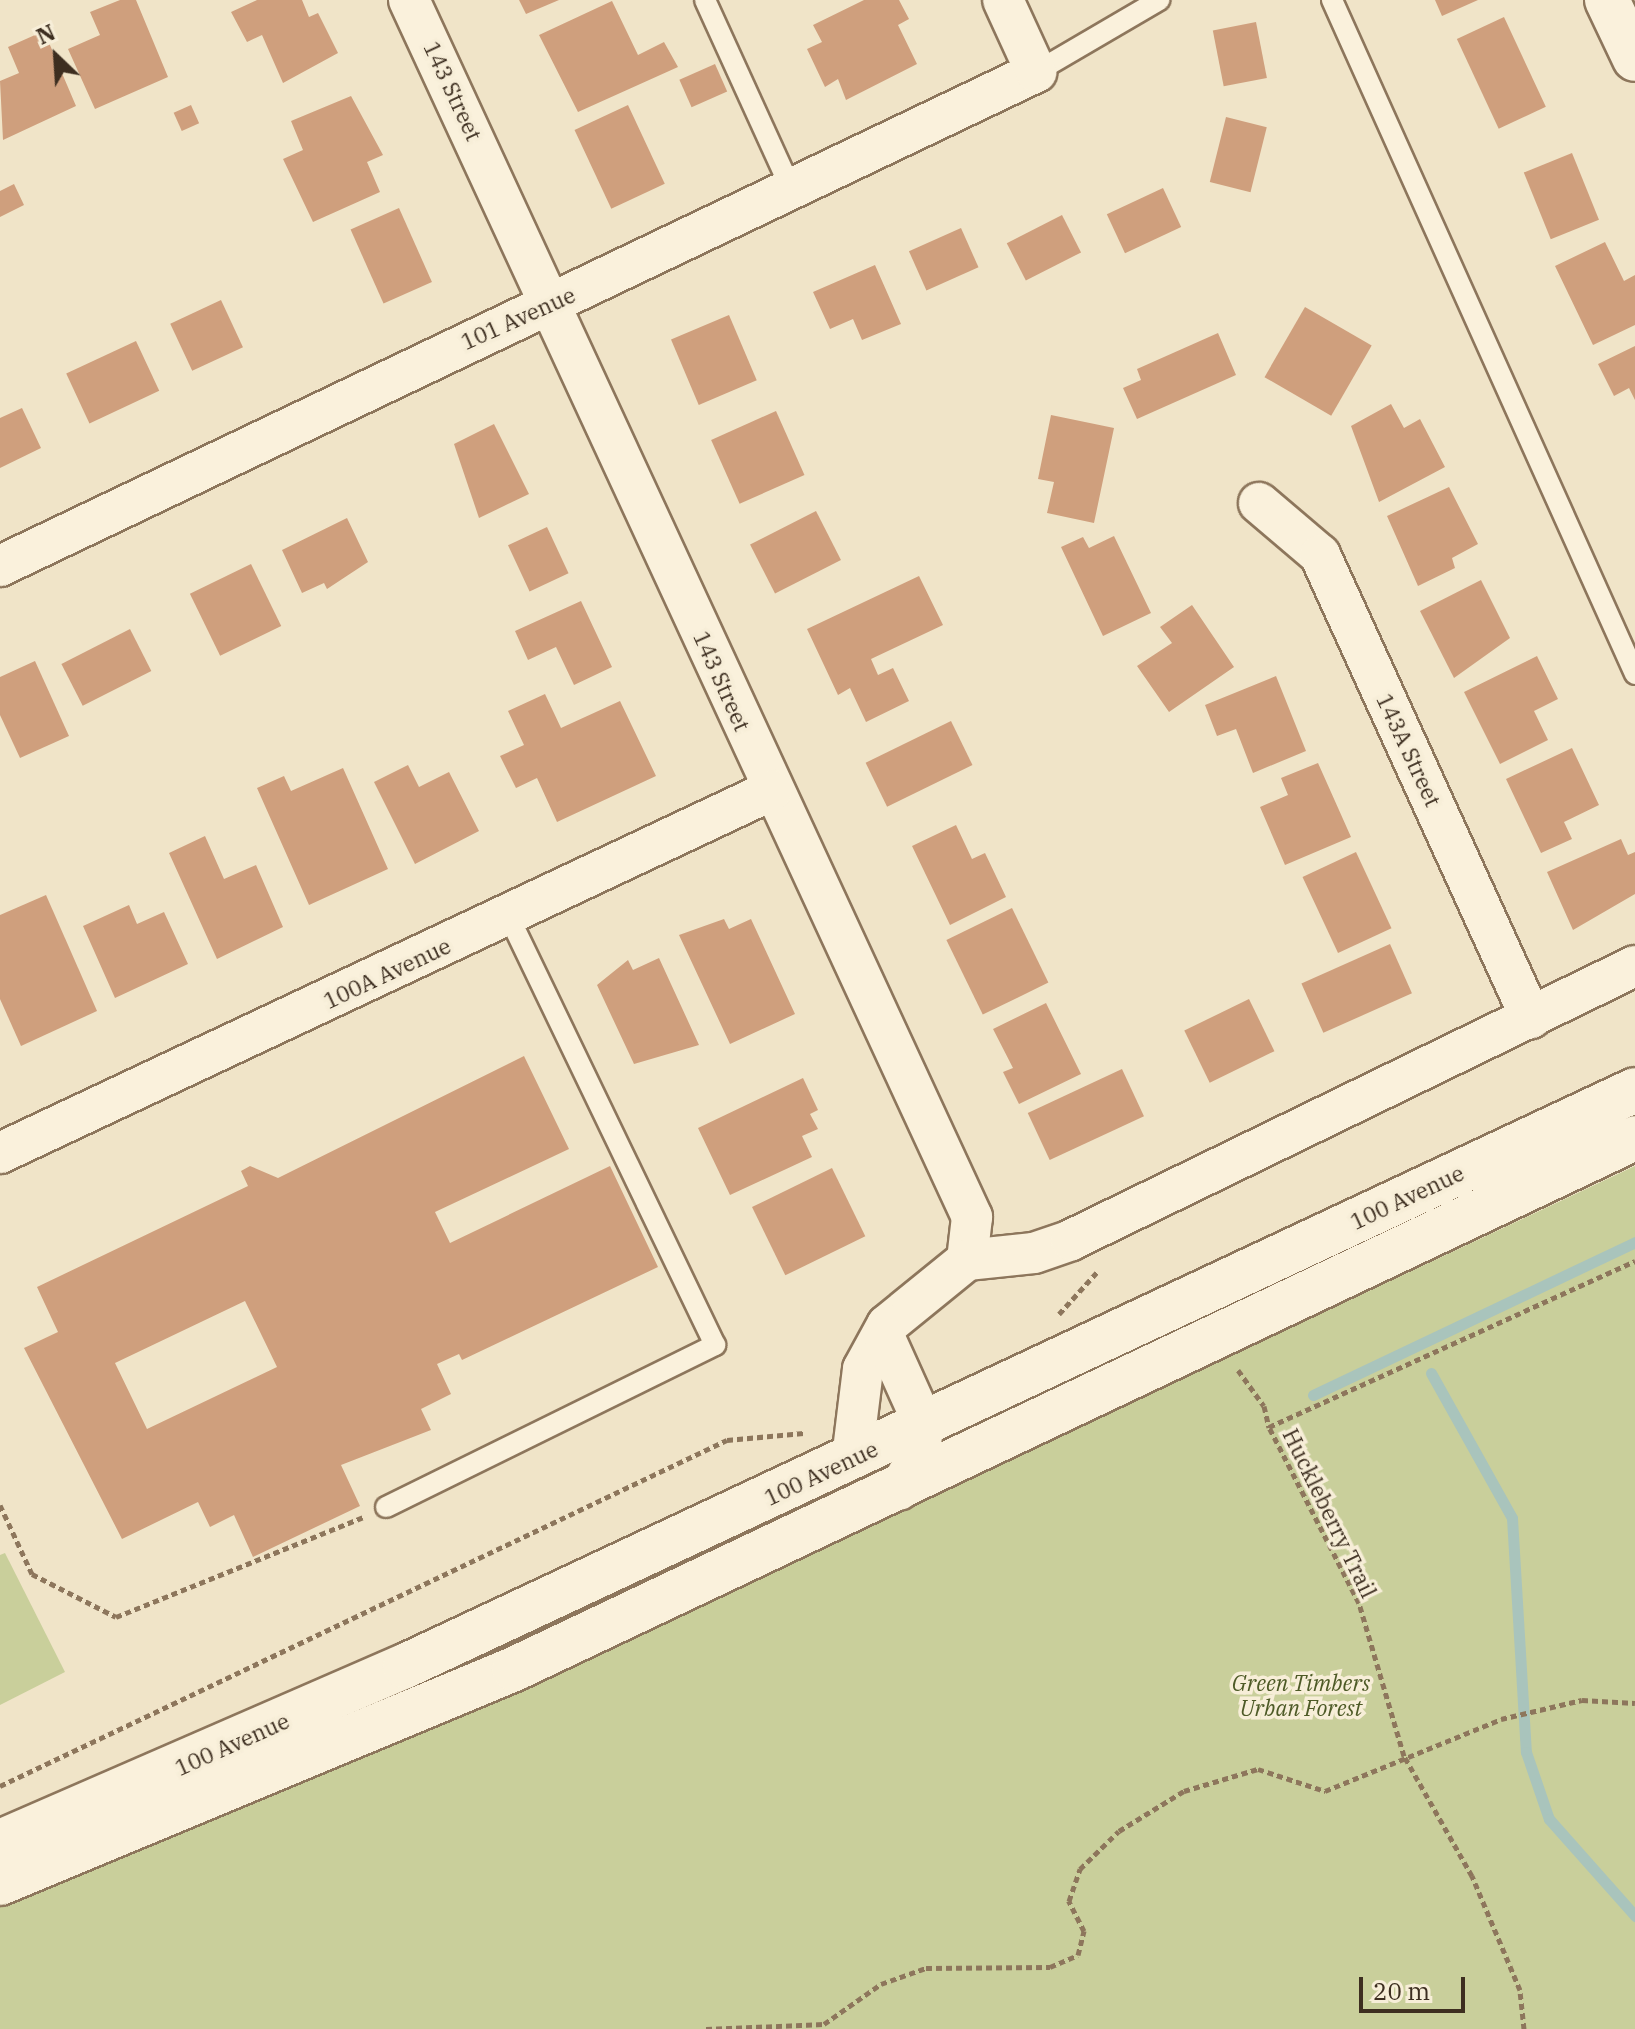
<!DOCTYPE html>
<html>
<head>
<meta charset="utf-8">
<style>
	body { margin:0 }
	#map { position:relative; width:1635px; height:2029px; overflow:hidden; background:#f0e4c8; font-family:"IBM Plex Serif",serif }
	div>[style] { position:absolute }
	.green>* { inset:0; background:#c9cf9b }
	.stream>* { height:11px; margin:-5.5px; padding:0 5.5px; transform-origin:5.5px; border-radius:5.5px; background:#a9c4bc }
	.building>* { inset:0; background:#cf9f7d; transform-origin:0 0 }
	.path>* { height:5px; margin-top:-2.5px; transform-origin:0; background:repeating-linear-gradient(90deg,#8d765c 0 6px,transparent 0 10px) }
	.roads { filter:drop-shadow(2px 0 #8d765c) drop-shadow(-2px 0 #8d765c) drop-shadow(0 2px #8d765c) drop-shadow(0 -2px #8d765c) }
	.service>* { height:20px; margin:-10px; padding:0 10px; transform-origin:10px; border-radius:10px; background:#faf1dc }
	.minor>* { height:40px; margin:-20px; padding:0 20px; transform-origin:20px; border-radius:20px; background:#faf1dc }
	.secondary>* { height:44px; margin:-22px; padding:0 22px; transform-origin:22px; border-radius:22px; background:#faf1dc }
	span { translate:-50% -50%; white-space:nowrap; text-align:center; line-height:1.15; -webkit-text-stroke:7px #f7eed8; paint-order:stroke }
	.street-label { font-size:22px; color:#3d2e20 }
	.park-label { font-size:22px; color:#4d5a26; font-style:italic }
	.north { position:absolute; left:16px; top:16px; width:80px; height:80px; -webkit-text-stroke:6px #f7eed8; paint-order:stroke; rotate:335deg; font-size:22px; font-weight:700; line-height:32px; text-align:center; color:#3d2e20 }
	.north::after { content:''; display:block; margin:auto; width:28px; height:36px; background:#3d2e20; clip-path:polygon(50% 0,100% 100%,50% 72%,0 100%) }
	.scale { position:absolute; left:1359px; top:1977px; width:106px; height:36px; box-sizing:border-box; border:4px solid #3d2e20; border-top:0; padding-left:10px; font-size:24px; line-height:28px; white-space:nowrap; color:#3d2e20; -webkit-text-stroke:6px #f7eed8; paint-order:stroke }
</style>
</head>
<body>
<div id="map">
	<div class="green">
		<div style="clip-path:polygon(1635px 1166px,1635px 2029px,0 2029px,0 1903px,622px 1642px)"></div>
		<div style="clip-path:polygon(5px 1553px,65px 1672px,0 1705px,0 1555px)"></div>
	</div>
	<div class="stream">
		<div style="left:1431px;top:1373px;width:166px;rotate:60.8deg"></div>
		<div style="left:1512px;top:1518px;width:234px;rotate:86.6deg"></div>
		<div style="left:1526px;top:1752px;width:71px;rotate:71.1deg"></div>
		<div style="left:1549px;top:1819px;width:130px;rotate:48.4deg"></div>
		<div style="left:1313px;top:1395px;width:357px;rotate:-25.4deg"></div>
	</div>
	<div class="building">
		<div style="clip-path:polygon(120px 0,136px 0,168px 77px,95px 109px,68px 49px,100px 35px,90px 12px)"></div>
		<div style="clip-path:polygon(257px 0,302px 0,309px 17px,318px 13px,338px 53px,283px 83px,262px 35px,247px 42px,231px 12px)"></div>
		<div style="clip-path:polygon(519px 0,559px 0,526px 14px)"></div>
		<div style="clip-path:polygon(864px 0,899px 0,909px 19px,898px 25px,917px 64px,846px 100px,838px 79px,825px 87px,807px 49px,822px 42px,813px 25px)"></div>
		<div style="clip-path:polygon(1435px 0,1478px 0,1442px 16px)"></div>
		<div style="clip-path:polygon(612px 1px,638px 55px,664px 42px,678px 67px,578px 112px,539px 35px)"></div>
		<div style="left:1504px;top:17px;width:99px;height:52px;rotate:65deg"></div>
		<div style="left:1256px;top:22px;width:57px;height:44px;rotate:79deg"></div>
		<div style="clip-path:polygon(44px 31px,76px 106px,3px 140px,0 81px,19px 73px,8px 47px)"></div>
		<div style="left:715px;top:64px;width:30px;height:39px;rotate:66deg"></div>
		<div style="clip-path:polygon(351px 96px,383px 155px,367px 162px,380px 192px,313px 222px,283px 159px,303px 150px,291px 121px)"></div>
		<div style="left:191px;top:105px;width:20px;height:19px;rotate:66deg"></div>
		<div style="left:628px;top:105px;width:87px;height:59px;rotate:65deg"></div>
		<div style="left:1226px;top:117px;width:42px;height:67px;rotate:14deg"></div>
		<div style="left:1572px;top:153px;width:72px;height:52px;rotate:68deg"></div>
		<div style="clip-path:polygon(14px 184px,24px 205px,0 217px,0 191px)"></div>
		<div style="left:1163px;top:188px;width:43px;height:62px;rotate:65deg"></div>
		<div style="left:399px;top:208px;width:81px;height:53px;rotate:66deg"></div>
		<div style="left:1062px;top:215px;width:42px;height:62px;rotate:63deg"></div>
		<div style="left:961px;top:228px;width:43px;height:57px;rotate:66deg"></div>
		<div style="clip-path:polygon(1605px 242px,1624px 281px,1635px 275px,1635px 325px,1593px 345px,1555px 266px)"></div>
		<div style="clip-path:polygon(875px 265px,901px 324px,862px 340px,853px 319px,830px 329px,813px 292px)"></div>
		<div style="left:221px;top:300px;width:52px;height:56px;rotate:65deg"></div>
		<div style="left:1305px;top:307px;width:77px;height:81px;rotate:30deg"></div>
		<div style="left:729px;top:315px;width:71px;height:63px;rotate:67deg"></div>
		<div style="clip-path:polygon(1218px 333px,1236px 375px,1137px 419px,1123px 388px,1141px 380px,1137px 369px)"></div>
		<div style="left:136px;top:341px;width:55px;height:77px;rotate:65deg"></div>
		<div style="clip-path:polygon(1635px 346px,1635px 400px,1629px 388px,1614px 396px,1598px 364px)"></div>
		<div style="clip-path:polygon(1391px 404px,1404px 428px,1420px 419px,1445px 467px,1379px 502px,1351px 426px)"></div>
		<div style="clip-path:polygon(22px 408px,41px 448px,0 468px,0 418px)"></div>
		<div style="left:776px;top:411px;width:70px;height:71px;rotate:66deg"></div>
		<div style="clip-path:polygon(1051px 415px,1114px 428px,1094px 523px,1047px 513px,1054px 482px,1038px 479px)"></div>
		<div style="clip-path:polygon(494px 424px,529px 494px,479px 518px,454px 444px)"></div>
		<div style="clip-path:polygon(1449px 487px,1478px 544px,1452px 558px,1455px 568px,1418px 586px,1387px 516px)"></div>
		<div style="left:816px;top:511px;width:55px;height:74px;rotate:63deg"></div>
		<div style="clip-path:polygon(347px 518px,368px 562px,327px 589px,324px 583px,302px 593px,282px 550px)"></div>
		<div style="left:547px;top:527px;width:51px;height:43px;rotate:65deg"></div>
		<div style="clip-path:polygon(1114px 536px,1151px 613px,1103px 636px,1061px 547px,1083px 537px,1089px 548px)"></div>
		<div style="left:251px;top:564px;width:69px;height:68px;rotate:64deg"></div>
		<div style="clip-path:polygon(919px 576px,943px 625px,871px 659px,878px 675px,893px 668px,909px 701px,866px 722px,850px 688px,838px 695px,807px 629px)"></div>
		<div style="clip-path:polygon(1481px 580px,1510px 638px,1454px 678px,1420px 611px)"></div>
		<div style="clip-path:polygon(581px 601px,612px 667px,574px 685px,556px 647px,528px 660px,515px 631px)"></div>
		<div style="clip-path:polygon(1192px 605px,1234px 667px,1169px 712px,1137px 666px,1172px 643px,1160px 627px)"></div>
		<div style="left:130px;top:629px;width:47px;height:77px;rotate:63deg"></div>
		<div style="clip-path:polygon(1537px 656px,1558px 699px,1534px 711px,1548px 740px,1500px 764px,1464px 692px)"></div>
		<div style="clip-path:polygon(35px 661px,69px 736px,20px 758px,0 715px,0 677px)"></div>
		<div style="clip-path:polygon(1276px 676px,1306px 751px,1253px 773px,1236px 729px,1217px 736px,1205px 705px)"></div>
		<div style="clip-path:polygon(545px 694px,561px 728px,620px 701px,656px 776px,557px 822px,537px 778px,516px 788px,500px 756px,524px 745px,508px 711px)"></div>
		<div style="left:951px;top:721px;width:49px;height:95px;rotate:64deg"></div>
		<div style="clip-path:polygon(1572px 748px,1599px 805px,1564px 822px,1572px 839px,1541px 853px,1506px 779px)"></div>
		<div style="clip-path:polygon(1318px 763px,1351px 837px,1285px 865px,1260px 807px,1288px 795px,1281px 778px)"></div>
		<div style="clip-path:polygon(408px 765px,419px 787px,449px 772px,479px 831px,415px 864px,374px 782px)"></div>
		<div style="clip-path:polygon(343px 768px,388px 869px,309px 905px,257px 788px,284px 776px,291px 791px)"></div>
		<div style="clip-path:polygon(956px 825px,972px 859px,985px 853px,1006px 897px,950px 925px,912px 846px)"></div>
		<div style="clip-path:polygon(205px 836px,224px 879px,256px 865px,283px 927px,217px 959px,169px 853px)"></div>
		<div style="clip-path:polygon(1621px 839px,1628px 855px,1635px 852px,1635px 894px,1573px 930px,1547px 872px)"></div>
		<div style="left:1356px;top:852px;width:84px;height:59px;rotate:65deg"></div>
		<div style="clip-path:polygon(46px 895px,97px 1011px,21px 1046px,0 999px,0 915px)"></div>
		<div style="clip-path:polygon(129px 905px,137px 924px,164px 912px,188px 964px,115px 998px,83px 926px)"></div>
		<div style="left:1012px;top:908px;width:83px;height:73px;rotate:64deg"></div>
		<div style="clip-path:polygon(724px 919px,729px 929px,751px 919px,795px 1014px,730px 1044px,679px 935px)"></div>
		<div style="left:1390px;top:944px;width:54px;height:97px;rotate:66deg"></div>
		<div style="clip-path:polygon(659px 958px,699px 1045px,634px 1064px,597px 985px,628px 960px,633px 970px)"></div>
		<div style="left:1249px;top:999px;width:58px;height:72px;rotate:64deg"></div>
		<div style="clip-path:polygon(1046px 1003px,1081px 1074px,1019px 1104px,1003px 1072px,1013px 1068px,993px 1029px)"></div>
		<div style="clip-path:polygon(evenodd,524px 1056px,569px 1149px,435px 1212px,450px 1243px,610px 1166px,658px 1267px,462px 1360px,459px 1354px,437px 1364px,451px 1394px,421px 1409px,431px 1430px,341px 1465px,360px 1506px,253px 1557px,234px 1515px,210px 1527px,198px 1502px,122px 1539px,24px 1348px,58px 1332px,37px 1287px,248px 1186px,241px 1171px,250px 1166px,278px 1178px,524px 1056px,245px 1301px,277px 1367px,147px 1429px,115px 1363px,245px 1301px)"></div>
		<div style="left:1122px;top:1069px;width:52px;height:104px;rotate:65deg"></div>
		<div style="clip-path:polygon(803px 1078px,818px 1110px,810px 1114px,818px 1129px,802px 1136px,812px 1157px,730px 1195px,698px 1128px)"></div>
		<div style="left:832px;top:1168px;width:76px;height:89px;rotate:64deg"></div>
	</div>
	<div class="path">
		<div style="left:1059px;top:1314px;width:58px;rotate:-47.8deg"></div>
		<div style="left:1238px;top:1370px;width:44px;rotate:54.2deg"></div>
		<div style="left:1264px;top:1406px;width:22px;rotate:77deg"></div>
		<div style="left:0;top:1505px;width:76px;rotate:65.1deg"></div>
		<div style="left:32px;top:1574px;width:94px;rotate:27.1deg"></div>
		<div style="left:116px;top:1617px;width:266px;rotate:-22deg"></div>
		<div style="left:0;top:1786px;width:805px;rotate:-25.45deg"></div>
		<div style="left:727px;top:1440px;width:77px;rotate:-5.2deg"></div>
		<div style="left:706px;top:2029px;width:118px;rotate:-2.4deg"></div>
		<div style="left:824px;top:2024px;width:70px;rotate:-35.1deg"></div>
		<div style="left:881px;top:1984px;width:48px;rotate:-19.6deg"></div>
		<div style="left:926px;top:1968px;width:124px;rotate:-0.5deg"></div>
		<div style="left:1050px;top:1967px;width:30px;rotate:-23deg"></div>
		<div style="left:1078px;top:1955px;width:25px;rotate:-76deg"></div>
		<div style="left:1084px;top:1931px;width:34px;rotate:-117deg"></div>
		<div style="left:1069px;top:1901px;width:34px;rotate:-71deg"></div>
		<div style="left:1080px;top:1869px;width:54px;rotate:-44.3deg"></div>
		<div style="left:1119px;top:1831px;width:76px;rotate:-31.6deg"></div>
		<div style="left:1184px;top:1791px;width:77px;rotate:-16.6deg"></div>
		<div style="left:1258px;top:1769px;width:71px;rotate:18.2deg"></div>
		<div style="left:1325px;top:1791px;width:190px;rotate:-22.2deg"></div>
		<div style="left:1501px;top:1719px;width:83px;rotate:-13.2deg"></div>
		<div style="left:1582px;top:1700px;width:53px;rotate:3.2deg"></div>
		<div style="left:1524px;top:2029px;width:39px;rotate:-96deg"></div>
		<div style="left:1520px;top:1990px;width:124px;rotate:-112.8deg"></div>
		<div style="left:1472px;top:1876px;width:138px;rotate:-119.5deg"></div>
		<div style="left:1404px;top:1756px;width:159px;rotate:-106.4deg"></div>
		<div style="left:1359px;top:1603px;width:198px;rotate:-117.1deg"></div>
		<div style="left:1269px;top:1427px;width:402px;rotate:-24.4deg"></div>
	</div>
	<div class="roads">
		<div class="service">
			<div style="left:705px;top:0;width:202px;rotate:65.5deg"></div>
			<div style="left:1332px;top:0;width:739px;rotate:65.79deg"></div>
			<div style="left:1036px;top:72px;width:143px;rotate:-30.3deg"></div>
			<div style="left:386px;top:1507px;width:367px;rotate:-26.2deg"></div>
			<div style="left:715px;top:1345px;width:475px;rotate:-115.7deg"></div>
		</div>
		<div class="minor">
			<div style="left:409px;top:0;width:1341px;rotate:65.17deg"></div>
			<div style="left:972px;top:1217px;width:43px;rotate:96.6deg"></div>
			<div style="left:967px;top:1260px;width:103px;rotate:140.9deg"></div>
			<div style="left:887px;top:1325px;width:50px;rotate:118.6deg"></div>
			<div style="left:863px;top:1369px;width:90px;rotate:97deg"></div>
			<div style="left:1259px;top:503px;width:80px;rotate:40.4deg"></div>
			<div style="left:1320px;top:555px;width:509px;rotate:65.5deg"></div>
			<div style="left:0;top:566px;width:1148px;rotate:-25.49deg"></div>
			<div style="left:1036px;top:72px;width:79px;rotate:-114.6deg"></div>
			<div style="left:0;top:1153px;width:853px;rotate:-25.18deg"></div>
			<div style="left:967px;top:1260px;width:67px;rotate:-6deg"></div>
			<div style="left:1034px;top:1253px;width:39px;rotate:-19deg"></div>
			<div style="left:1071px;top:1240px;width:627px;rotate:-25.91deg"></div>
			<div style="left:883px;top:1334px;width:100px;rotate:65.7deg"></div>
			<div style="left:924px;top:1425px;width:29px;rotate:100deg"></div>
			<div style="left:919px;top:1454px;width:41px;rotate:119.1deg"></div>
		</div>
		<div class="secondary">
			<div style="left:1607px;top:0;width:65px;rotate:64.6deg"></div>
			<div style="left:0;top:1842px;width:442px;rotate:-23.5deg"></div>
			<div style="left:405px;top:1666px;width:1358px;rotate:-25.09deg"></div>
			<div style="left:0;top:1883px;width:557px;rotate:-22.6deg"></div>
			<div style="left:514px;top:1669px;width:1240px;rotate:-25.35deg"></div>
		</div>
	</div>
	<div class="street-label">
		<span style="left:453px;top:91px;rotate:65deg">143 Street</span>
		<span style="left:518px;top:318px;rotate:-24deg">101 Avenue</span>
		<span style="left:722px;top:681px;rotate:66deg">143 Street</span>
		<span style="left:1409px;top:750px;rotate:65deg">143A Street</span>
		<span style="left:387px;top:973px;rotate:-25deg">100A Avenue</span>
		<span style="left:1407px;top:1197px;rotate:-25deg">100 Avenue</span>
		<span style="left:821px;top:1473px;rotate:-25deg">100 Avenue</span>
		<span style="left:1330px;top:1513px;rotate:64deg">Huckleberry Trail</span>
		<span style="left:232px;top:1744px;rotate:-24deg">100 Avenue</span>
	</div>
	<div class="park-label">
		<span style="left:1301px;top:1695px">Green Timbers<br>Urban Forest</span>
	</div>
	<div class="north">N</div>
	<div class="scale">20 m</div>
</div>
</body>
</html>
